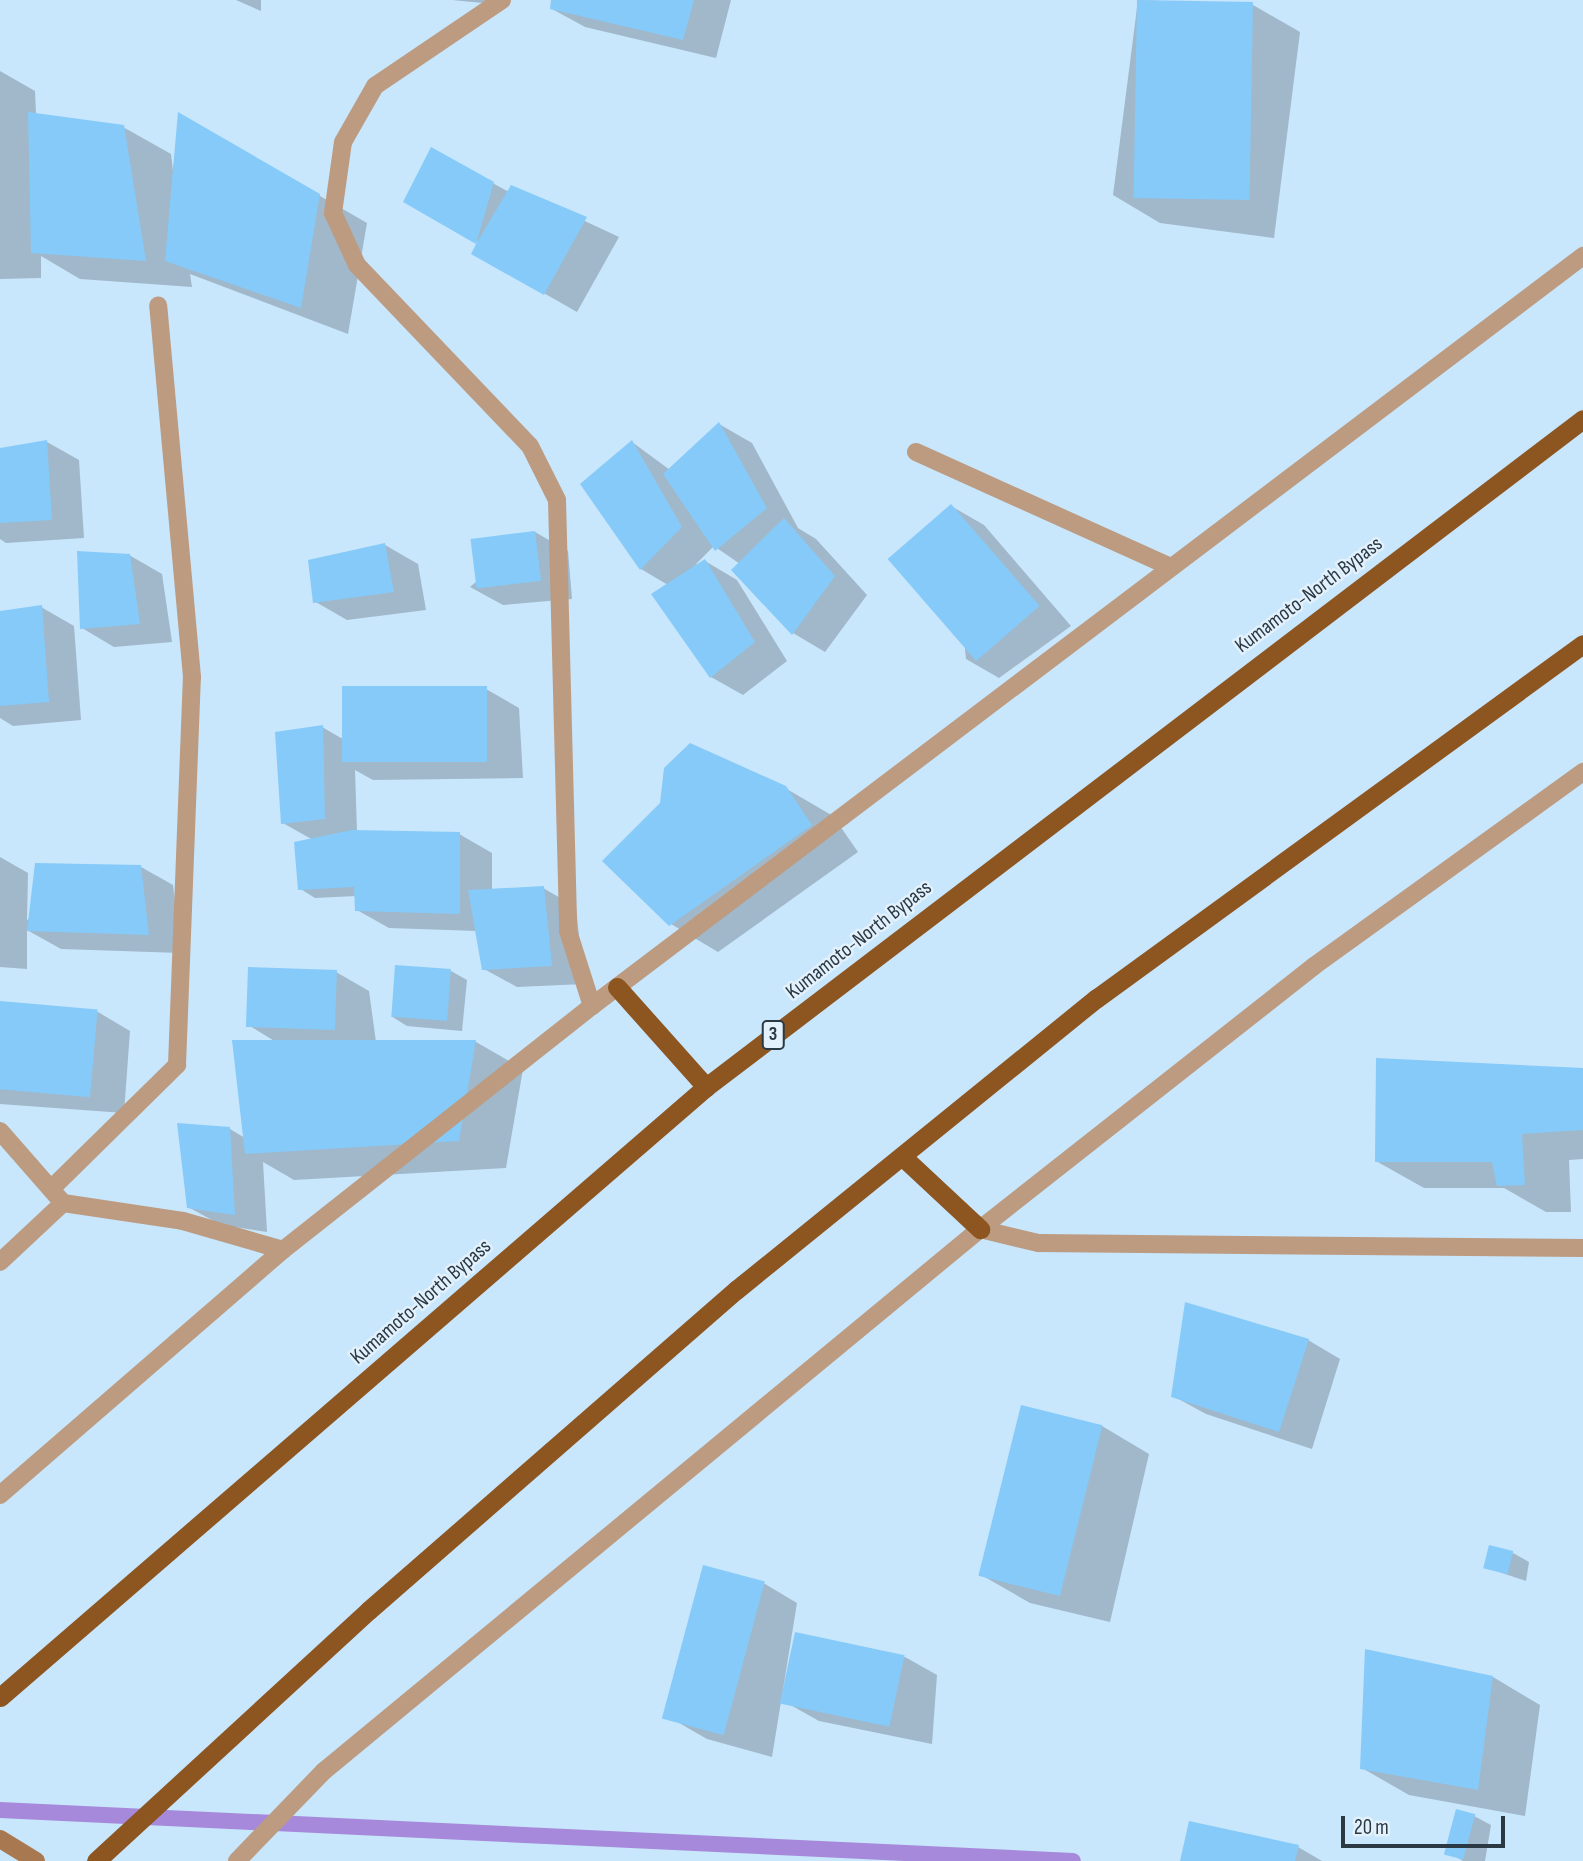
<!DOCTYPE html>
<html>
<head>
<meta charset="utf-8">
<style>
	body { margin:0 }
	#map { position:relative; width:1583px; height:1861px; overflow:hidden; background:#c8e6fc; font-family:"Sofia Sans Condensed",sans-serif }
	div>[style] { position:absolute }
	.shadow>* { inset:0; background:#0003 }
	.stream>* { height:16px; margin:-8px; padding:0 8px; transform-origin:8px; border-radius:8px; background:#a689da }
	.building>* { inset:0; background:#86caf9; transform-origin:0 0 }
	.service>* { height:18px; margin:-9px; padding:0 9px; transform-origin:9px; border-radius:9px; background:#bc9b81 }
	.minor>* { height:18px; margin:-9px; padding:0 9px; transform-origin:9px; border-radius:9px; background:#bc9b81 }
	.secondary>* { height:18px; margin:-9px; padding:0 9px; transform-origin:9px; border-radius:9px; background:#a87850 }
	.trunk>* { height:19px; margin:-9.5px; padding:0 9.5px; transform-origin:9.5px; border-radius:9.5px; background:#8d5520 }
	span { translate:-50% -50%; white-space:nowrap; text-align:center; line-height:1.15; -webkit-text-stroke:5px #e2f1fc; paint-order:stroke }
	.shield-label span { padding:2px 5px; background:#e2f1fc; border:2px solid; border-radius:5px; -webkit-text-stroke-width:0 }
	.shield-label { font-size:19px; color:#2a3944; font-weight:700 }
	.street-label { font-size:21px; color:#2a3944 }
	.scale { position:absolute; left:1341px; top:1816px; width:164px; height:32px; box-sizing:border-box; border:4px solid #2a3944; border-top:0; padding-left:9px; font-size:21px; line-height:24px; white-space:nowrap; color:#2a3944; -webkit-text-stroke:5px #e2f1fc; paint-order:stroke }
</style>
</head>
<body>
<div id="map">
	<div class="shadow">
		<div style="clip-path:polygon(236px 0,261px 0,261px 11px)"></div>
		<div style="clip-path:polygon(452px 0,493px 0,493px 4px)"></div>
		<div style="clip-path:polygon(553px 0,731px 0,716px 58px,585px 27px,552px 9px)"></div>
		<div style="clip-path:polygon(1138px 0,1253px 5px,1300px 32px,1274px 238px,1160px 223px,1113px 195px)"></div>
		<div style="clip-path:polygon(0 71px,35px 91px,36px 115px,123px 127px,171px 154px,173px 171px,179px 115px,367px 223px,348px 334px,190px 274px,192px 287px,80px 279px,41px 256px,41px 278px,0 279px)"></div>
		<div style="clip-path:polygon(432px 150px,509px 192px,512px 187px,619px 237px,577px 312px,473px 253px,479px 243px,405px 201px)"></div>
		<div style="clip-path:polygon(719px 424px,752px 443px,798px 528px,816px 539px,867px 595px,825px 652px,793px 633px,733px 570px,740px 564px,714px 546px,695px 565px,705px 561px,737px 580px,787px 661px,743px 695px,711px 677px,668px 585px,641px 569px,632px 442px,670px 470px)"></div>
		<div style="clip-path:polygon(47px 442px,79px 460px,84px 538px,6px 543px,0 539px,0 450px)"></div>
		<div style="clip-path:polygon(951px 506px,984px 525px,1071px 626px,999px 678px,966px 659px)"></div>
		<div style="clip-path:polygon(535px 532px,568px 551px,572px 599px,503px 605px,470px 587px)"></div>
		<div style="clip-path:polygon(385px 545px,418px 564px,426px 610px,347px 620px,314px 601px)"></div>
		<div style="clip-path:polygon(129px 555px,162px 574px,172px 642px,114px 647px,82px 628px)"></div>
		<div style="clip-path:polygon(41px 607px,74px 626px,81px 720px,13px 726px,0 718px,0 612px)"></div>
		<div style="clip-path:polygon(486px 689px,519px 708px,523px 778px,373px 780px,355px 770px,357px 832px,459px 834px,492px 853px,492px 891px,543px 888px,576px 907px,584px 984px,517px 987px,484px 969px,477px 931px,389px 928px,357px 910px,356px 896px,315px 898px,299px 888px,313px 840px,283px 823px,322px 727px,341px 738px)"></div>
		<div style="clip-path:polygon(785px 788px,833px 816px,858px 852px,718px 952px,671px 924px)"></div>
		<div style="clip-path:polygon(0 857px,28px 873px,27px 920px,141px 867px,173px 885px,181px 953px,61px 949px,27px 930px,27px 969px,0 967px)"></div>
		<div style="clip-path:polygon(451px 971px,467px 980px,462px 1031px,407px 1026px,391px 1016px)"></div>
		<div style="clip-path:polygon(336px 972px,369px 991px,376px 1042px,476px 1042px,523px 1069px,506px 1168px,294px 1180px,263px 1162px,267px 1232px,221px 1225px,188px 1207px,230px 1129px,245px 1138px,276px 1042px,250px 1026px)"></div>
		<div style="clip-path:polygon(0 1003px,98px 1012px,130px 1031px,124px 1113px,0 1104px)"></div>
		<div style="clip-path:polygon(1583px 1070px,1583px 1159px,1569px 1160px,1571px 1212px,1546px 1212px,1504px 1188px,1424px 1188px,1376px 1161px)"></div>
		<div style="clip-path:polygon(1308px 1340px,1340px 1359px,1312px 1449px,1206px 1414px,1173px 1396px)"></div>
		<div style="clip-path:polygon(1102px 1426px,1149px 1454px,1110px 1622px,1030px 1603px,983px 1576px)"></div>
		<div style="clip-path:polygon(1513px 1553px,1529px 1562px,1526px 1581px,1487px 1568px)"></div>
		<div style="clip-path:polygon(704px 1567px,765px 1584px,797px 1603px,772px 1757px,707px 1739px,674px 1720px)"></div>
		<div style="clip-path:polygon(905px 1657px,937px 1675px,932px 1744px,819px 1721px,787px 1703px)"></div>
		<div style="clip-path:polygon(1493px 1677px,1540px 1705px,1525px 1816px,1409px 1795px,1362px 1768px)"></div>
		<div style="clip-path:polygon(1474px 1816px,1491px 1825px,1485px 1861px,1463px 1861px,1451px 1854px)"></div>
		<div style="clip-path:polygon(1298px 1847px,1322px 1861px,1182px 1861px)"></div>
	</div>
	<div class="stream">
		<div style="left:0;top:1810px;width:1074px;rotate:2.72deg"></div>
	</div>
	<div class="building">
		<div style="clip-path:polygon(551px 0,694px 0,683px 40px,550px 9px)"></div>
		<div style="left:1137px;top:0;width:116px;height:198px;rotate:1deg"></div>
		<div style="clip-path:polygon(28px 112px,124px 125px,146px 261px,31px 253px)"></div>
		<div style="clip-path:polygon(178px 112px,320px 194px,301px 308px,165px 261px)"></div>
		<div style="clip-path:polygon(431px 147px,494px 182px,476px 244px,511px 185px,587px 217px,544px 295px,471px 254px,476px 244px,403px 202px)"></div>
		<div style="clip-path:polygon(719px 422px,767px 508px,715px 551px,663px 474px)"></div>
		<div style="clip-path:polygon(47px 440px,52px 520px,0 523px,0 448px)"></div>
		<div style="clip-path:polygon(632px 440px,682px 527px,640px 570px,580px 484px)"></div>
		<div style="left:951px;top:504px;width:135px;height:84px;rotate:49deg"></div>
		<div style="clip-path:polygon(784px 518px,835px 576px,792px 635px,731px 570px)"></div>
		<div style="left:535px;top:531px;width:50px;height:65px;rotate:83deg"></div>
		<div style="clip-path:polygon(385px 543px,394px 592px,313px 603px,308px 560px)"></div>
		<div style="clip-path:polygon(77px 551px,130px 554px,140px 624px,80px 629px)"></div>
		<div style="clip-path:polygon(705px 559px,755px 642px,710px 678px,651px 594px)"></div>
		<div style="clip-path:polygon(42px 605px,49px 702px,0 706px,0 611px)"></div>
		<div style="left:342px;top:686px;width:145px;height:76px"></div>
		<div style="clip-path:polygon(323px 725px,325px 819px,281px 824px,275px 732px)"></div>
		<div style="clip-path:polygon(690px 743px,786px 786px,812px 825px,669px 926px,602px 861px,660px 803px,664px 768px)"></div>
		<div style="clip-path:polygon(352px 830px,460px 832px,460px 914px,355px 911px,354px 887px,298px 890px,294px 842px)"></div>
		<div style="clip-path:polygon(35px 863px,141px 865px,149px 935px,27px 931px)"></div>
		<div style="clip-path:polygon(544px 886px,552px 966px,482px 970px,468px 890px)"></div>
		<div style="left:395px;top:965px;width:56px;height:52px;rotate:4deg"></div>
		<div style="left:248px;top:967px;width:89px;height:60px;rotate:2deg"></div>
		<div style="left:0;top:1001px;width:98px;height:88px;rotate:5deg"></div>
		<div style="clip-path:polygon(232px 1040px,476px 1040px,459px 1141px,245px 1154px)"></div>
		<div style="clip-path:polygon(1376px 1058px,1583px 1068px,1583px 1130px,1522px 1134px,1525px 1185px,1497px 1186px,1492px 1162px,1375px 1162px)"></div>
		<div style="clip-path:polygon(177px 1123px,230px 1127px,235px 1215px,187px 1208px)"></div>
		<div style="clip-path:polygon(1185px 1302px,1309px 1339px,1279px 1432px,1171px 1397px)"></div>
		<div style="left:1021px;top:1405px;width:84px;height:176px;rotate:14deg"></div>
		<div style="left:1489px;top:1545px;width:25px;height:24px;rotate:14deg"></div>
		<div style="left:703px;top:1565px;width:64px;height:159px;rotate:15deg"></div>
		<div style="left:795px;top:1632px;width:112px;height:73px;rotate:12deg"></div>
		<div style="clip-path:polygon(1365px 1649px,1493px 1676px,1478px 1790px,1360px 1769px)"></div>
		<div style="left:1456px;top:1809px;width:20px;height:47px;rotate:15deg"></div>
		<div style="clip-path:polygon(1189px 1821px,1299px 1845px,1295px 1861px,1180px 1861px)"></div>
	</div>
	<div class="service">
		<div style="left:916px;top:452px;width:277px;rotate:24.3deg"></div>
	</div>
	<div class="minor">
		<div style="left:502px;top:0;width:153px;rotate:145.9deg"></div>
		<div style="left:375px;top:86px;width:64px;rotate:119.7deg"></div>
		<div style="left:343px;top:142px;width:72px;rotate:98deg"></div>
		<div style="left:333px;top:213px;width:57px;rotate:65.2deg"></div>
		<div style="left:357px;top:265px;width:250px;rotate:46.3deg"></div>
		<div style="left:530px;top:446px;width:60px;rotate:63.4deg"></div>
		<div style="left:557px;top:500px;width:431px;rotate:88.5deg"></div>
		<div style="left:568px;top:931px;width:79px;rotate:72.3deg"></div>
		<div style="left:0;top:1131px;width:96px;rotate:48.8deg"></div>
		<div style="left:63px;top:1203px;width:121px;rotate:8.5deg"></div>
		<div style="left:183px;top:1221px;width:104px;rotate:16.2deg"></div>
		<div style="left:51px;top:1189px;width:177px;rotate:-44.5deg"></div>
		<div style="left:177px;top:1065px;width:388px;rotate:-87.8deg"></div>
		<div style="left:192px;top:677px;width:373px;rotate:-95.2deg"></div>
		<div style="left:980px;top:1229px;width:60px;rotate:13.6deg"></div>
		<div style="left:1038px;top:1243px;width:545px;rotate:0.53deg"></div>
		<div style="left:0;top:1262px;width:86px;rotate:-43.1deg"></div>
		<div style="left:0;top:1495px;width:374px;rotate:-40.9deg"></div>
		<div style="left:283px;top:1250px;width:394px;rotate:-38.3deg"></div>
		<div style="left:592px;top:1006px;width:1243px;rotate:-37.12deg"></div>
		<div style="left:237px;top:1861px;width:125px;rotate:-46deg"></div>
		<div style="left:324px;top:1771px;width:851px;rotate:-39.56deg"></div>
		<div style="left:980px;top:1229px;width:425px;rotate:-38.2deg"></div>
		<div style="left:1314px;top:966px;width:332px;rotate:-35.8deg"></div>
	</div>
	<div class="secondary">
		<div style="left:0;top:1839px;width:42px;rotate:31.4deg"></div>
	</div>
	<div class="trunk">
		<div style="left:617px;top:987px;width:134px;rotate:48.3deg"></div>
		<div style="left:905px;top:1159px;width:103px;rotate:43deg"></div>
		<div style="left:0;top:1697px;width:933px;rotate:-40.83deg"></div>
		<div style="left:706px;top:1087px;width:1102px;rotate:-37.3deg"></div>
		<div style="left:96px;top:1861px;width:371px;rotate:-42.6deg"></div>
		<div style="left:369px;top:1610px;width:487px;rotate:-41.1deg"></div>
		<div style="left:736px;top:1290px;width:464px;rotate:-39deg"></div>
		<div style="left:1097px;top:998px;width:601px;rotate:-36.07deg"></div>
	</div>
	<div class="shield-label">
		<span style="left:773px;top:1035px">3</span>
	</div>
	<div class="street-label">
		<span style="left:1309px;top:595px;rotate:-37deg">Kumamoto-North Bypass</span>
		<span style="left:859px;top:940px;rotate:-38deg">Kumamoto-North Bypass</span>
		<span style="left:421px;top:1302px;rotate:-41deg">Kumamoto-North Bypass</span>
	</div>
	<div class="scale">20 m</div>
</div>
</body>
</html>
